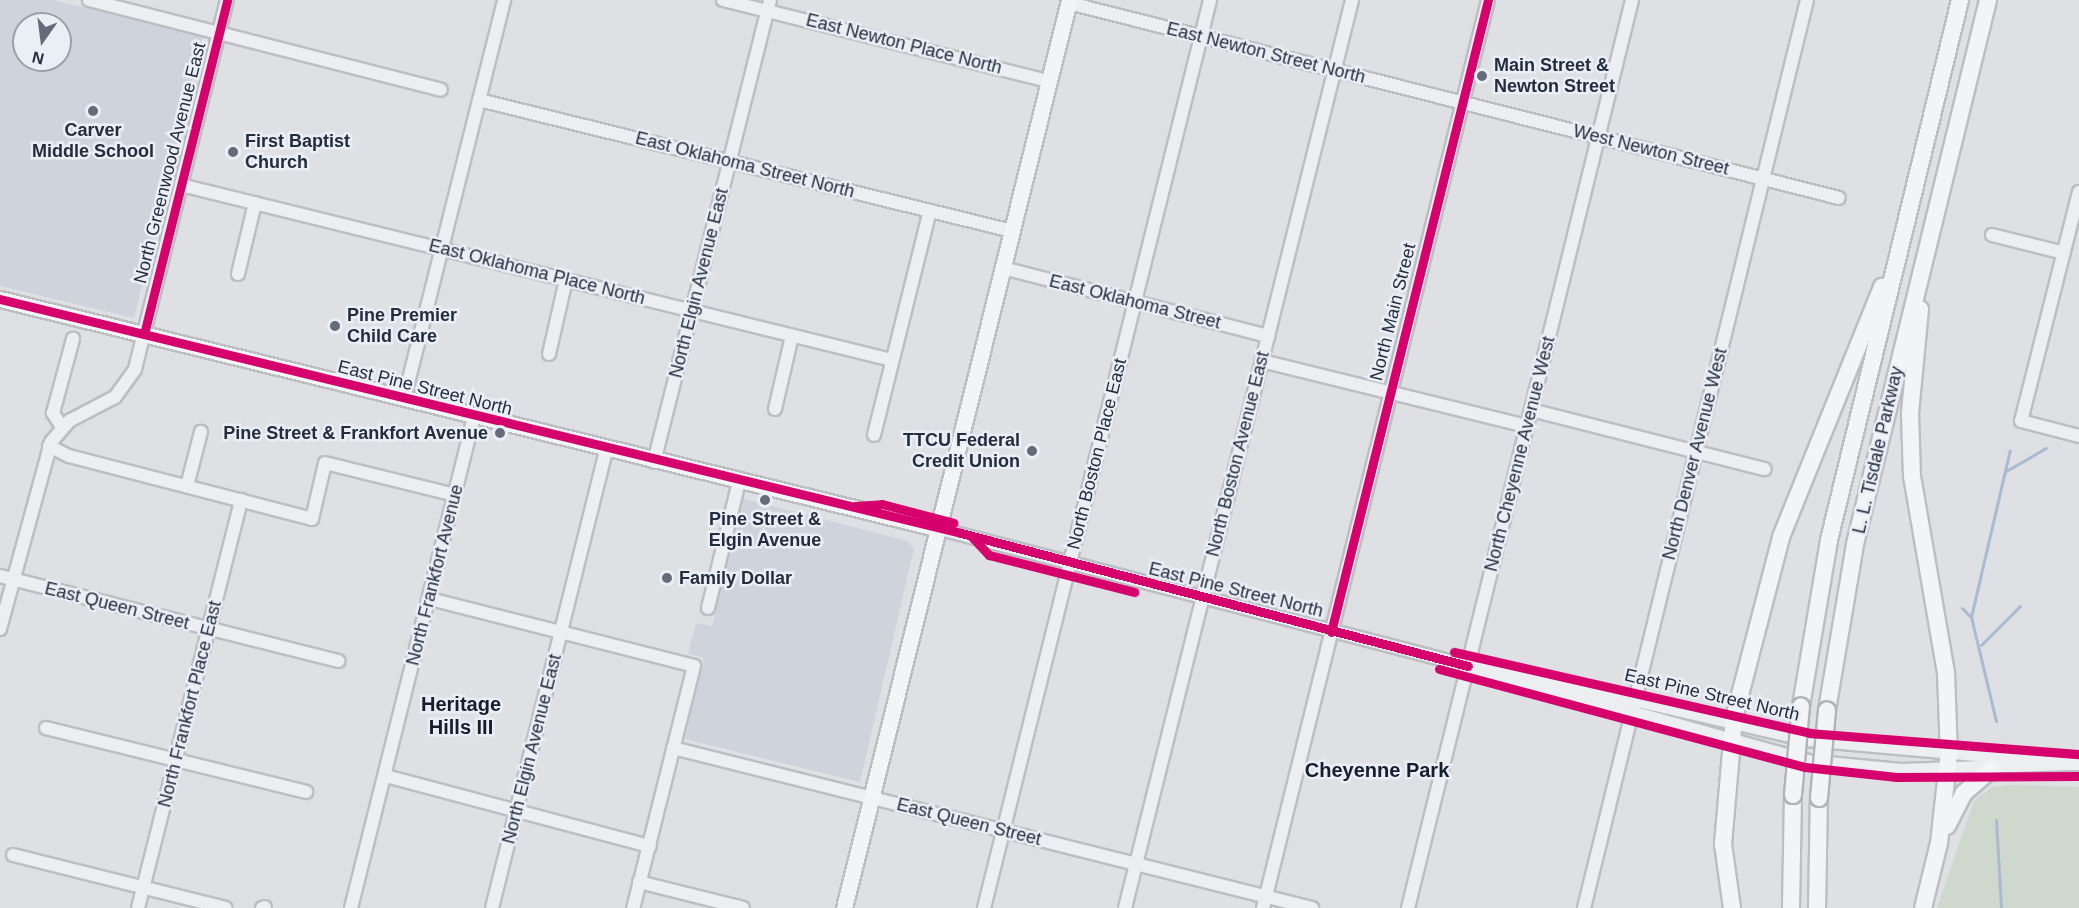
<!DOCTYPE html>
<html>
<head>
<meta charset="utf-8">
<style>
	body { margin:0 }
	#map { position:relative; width:2079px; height:908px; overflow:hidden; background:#dee0e4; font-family:Arial,sans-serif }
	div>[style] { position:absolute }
	.built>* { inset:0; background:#cfd3db }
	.green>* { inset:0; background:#ced8cd }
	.stream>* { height:3px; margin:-1.5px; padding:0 1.5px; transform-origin:1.5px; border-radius:1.5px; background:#a8bbd3 }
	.roads { filter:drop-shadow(2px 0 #bcbec2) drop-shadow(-2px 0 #bcbec2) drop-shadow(0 2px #bcbec2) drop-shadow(0 -2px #bcbec2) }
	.minor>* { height:12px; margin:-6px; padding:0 6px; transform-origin:6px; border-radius:6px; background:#edeef1 }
	.major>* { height:15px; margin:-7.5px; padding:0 7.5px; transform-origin:7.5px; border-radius:7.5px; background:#f2f4f5 }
	.highway>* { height:16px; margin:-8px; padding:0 8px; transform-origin:8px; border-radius:8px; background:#f2f4f5 }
	.bridges { filter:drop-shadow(2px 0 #b0b3b9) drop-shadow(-2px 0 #b0b3b9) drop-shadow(0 2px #b0b3b9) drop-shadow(0 -2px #b0b3b9) }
	.highway-bridge>* { height:16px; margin:-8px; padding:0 8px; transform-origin:8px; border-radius:8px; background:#f2f4f5 }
	.cycleway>* { height:9px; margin:-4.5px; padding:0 4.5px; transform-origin:4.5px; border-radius:4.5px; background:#d6006c }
	.dots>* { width:16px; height:16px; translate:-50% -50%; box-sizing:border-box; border:3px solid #eaeef5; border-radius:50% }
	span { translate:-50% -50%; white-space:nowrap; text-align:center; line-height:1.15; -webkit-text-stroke:5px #eaeef5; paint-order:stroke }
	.street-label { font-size:18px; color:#242c3f }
	.poi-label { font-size:18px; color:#242c3f; font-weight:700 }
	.left { translate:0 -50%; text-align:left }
	.right { translate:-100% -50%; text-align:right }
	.neighbourhood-label { font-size:20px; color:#161d2f; font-weight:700 }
	.north { position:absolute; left:12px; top:12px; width:60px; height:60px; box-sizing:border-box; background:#eaeef5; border:2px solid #9ba0ac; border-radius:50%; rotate:194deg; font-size:16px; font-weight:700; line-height:24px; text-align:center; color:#242c3f }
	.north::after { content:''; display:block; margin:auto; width:21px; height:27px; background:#656b79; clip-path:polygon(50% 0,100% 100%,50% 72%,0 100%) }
</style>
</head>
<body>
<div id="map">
	<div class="built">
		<div style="clip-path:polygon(evenodd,0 0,53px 0,203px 36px,134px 318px,0 286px,0 0,24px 24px,60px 24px,60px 60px,24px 60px,24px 24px)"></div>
		<div style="clip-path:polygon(742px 498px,907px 541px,914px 548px,860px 782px,685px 739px,704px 658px,688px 654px,696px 623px,712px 626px)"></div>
	</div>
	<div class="green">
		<div style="clip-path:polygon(2010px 785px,2079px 787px,2079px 908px,1937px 908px,1974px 801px,1992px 787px)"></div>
	</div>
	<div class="stream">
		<div style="left:2006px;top:471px;width:46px;rotate:-29.9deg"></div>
		<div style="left:1962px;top:608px;width:13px;rotate:45deg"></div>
		<div style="left:1981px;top:645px;width:55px;rotate:-45deg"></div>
		<div style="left:1996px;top:721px;width:107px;rotate:-103.5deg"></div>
		<div style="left:1971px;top:617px;width:171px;rotate:-76.9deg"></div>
		<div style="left:1996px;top:820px;width:88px;rotate:86.7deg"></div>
	</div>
	<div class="roads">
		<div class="minor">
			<div style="left:89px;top:0;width:363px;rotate:14.3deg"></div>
			<div style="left:723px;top:0;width:336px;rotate:14deg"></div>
			<div style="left:1069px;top:3px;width:794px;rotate:14.21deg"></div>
			<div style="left:479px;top:100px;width:549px;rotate:13.81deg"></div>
			<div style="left:181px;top:185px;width:732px;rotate:13.83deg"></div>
			<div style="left:2079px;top:192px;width:236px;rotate:104.2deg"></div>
			<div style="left:2021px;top:421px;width:60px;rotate:14.5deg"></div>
			<div style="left:1992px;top:235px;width:74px;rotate:14deg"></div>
			<div style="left:1003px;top:268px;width:274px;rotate:14.4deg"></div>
			<div style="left:238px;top:274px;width:73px;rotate:-76.5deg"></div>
			<div style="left:549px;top:354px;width:76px;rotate:-77.1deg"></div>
			<div style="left:1262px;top:361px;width:273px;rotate:13.8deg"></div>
			<div style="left:404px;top:399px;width:411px;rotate:-75.9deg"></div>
			<div style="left:775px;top:409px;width:75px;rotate:-76.9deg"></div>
			<div style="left:1531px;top:410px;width:241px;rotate:14.2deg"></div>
			<div style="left:62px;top:427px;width:17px;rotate:-123deg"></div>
			<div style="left:53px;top:413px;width:77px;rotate:-74.9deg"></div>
			<div style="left:874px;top:435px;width:231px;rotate:-76deg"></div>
			<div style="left:49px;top:446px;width:22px;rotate:27deg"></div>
			<div style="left:69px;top:456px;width:251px;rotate:14.5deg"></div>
			<div style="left:312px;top:519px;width:57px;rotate:-76.9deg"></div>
			<div style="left:325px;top:463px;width:134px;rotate:13.8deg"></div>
			<div style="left:654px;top:462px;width:476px;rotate:-75.9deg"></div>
			<div style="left:187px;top:486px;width:56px;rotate:-75.5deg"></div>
			<div style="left:940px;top:529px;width:545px;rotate:14.55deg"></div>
			<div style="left:1468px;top:666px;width:19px"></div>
			<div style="left:1487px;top:666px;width:329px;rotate:13deg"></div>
			<div style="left:1808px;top:740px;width:272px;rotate:5.1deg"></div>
			<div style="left:0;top:576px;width:349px;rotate:14.1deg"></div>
			<div style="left:430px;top:599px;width:272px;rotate:14.2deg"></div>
			<div style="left:694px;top:666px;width:250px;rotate:104.1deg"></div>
			<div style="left:708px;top:608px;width:130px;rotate:-76.2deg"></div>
			<div style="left:0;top:629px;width:194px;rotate:-74.7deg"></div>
			<div style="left:51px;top:442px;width:28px;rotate:-49deg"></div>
			<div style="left:69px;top:421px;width:52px;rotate:-27.6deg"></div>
			<div style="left:115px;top:397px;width:34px;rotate:-54deg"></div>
			<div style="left:135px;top:369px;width:380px;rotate:-76deg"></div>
			<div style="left:1469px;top:667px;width:351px;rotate:15.5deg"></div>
			<div style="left:1807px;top:761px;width:94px;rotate:5.5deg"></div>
			<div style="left:1901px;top:770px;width:176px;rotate:-2deg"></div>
			<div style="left:46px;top:728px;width:268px;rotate:13.8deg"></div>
			<div style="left:673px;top:748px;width:659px;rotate:14.06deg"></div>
			<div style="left:386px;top:776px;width:273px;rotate:14.9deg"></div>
			<div style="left:13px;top:855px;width:219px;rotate:14deg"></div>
			<div style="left:639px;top:882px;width:107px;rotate:14deg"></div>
			<div style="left:138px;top:908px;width:421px;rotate:-75.8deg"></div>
			<div style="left:262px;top:908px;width:3px;rotate:-18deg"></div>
			<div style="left:351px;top:908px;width:506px;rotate:-75.94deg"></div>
			<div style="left:492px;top:908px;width:472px;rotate:-76deg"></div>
			<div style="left:984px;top:908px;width:936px;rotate:-76.02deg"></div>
			<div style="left:1125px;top:908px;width:936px;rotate:-75.96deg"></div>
			<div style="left:1263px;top:908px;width:935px;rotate:-76.08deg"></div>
			<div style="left:1408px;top:908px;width:935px;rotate:-76.14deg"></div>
			<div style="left:1584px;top:908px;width:935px;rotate:-76.2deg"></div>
		</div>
		<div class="major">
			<div style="left:0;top:299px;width:968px;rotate:13.75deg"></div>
			<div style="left:844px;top:908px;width:935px;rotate:-76.08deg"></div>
		</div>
		<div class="highway">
			<div style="left:1920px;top:309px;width:104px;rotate:95.5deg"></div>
			<div style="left:1910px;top:413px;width:63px;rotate:88.2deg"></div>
			<div style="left:1912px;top:476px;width:200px;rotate:80.2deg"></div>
			<div style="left:1946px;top:673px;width:80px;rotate:87.9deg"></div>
			<div style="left:1949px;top:753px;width:91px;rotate:96.3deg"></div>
			<div style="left:1939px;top:843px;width:67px;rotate:103.8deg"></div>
			<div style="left:1801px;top:706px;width:168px;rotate:-80.4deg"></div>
			<div style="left:1829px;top:540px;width:556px;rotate:-76.36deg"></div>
			<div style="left:1827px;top:710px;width:168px;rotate:-80.4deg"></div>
			<div style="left:1855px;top:544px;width:560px;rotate:-76.26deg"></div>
			<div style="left:1947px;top:826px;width:37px;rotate:-63deg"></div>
			<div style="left:1964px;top:793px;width:37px;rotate:-41deg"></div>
			<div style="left:1732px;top:908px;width:65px;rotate:-98deg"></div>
			<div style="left:1723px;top:844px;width:126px;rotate:-85deg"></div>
			<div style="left:1734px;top:718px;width:187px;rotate:-75.4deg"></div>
			<div style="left:1781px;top:537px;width:270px;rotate:-68deg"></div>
			<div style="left:1791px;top:908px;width:113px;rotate:-89deg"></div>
			<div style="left:1817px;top:908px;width:110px;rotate:-89deg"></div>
		</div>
	</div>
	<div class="bridges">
		<div class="highway-bridge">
			<div style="left:1793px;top:795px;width:89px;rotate:-84.9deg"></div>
			<div style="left:1819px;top:798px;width:88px;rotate:-84.8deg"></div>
		</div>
	</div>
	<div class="cycleway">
		<div style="left:0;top:299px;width:989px;rotate:13.68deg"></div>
		<div style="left:961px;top:533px;width:524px;rotate:14.7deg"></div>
		<div style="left:144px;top:334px;width:344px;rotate:-76deg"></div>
		<div style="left:855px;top:506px;width:27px;rotate:-4deg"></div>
		<div style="left:882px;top:504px;width:74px;rotate:14.8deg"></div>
		<div style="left:972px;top:537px;width:25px;rotate:47deg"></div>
		<div style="left:989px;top:555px;width:150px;rotate:14.3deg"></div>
		<div style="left:1331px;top:632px;width:651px;rotate:-76.05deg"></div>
		<div style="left:1454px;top:652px;width:365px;rotate:12.8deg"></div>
		<div style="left:1810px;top:733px;width:270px;rotate:4.5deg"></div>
		<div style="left:1439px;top:669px;width:379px;rotate:15deg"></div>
		<div style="left:1805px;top:767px;width:92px;rotate:6.3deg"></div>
		<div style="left:1896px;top:777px;width:183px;rotate:-0.3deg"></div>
	</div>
	<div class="dots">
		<div style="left:1482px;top:76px;background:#656b79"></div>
		<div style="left:93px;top:111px;background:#656b79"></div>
		<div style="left:233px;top:152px;background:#656b79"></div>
		<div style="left:335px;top:326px;background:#656b79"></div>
		<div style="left:500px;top:433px;background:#656b79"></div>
		<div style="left:1032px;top:451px;background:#656b79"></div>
		<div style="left:765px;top:500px;background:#656b79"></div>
		<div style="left:667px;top:578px;background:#656b79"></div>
	</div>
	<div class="street-label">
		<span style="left:904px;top:44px;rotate:14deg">East Newton Place North</span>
		<span style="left:1266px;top:53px;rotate:14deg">East Newton Street North</span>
		<span style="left:1651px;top:150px;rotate:14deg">West Newton Street</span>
		<span style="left:170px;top:163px;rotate:-76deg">North Greenwood Avenue East</span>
		<span style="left:745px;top:165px;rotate:14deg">East Oklahoma Street North</span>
		<span style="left:537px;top:272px;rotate:14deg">East Oklahoma Place North</span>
		<span style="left:699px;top:283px;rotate:-76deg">North Elgin Avenue East</span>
		<span style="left:1135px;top:302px;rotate:14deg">East Oklahoma Street</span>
		<span style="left:1393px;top:312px;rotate:-76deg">North Main Street</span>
		<span style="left:425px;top:388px;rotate:14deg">East Pine Street North</span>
		<span style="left:1878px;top:450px;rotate:-77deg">L. L. Tisdale Parkway</span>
		<span style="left:1097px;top:454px;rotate:-76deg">North Boston Place East</span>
		<span style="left:1238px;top:454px;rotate:-76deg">North Boston Avenue East</span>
		<span style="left:1520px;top:454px;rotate:-76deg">North Cheyenne Avenue West</span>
		<span style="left:1695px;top:454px;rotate:-76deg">North Denver Avenue West</span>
		<span style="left:435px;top:575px;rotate:-76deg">North Frankfort Avenue</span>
		<span style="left:1236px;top:590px;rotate:14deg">East Pine Street North</span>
		<span style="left:117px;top:606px;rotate:14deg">East Queen Street</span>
		<span style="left:1712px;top:695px;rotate:13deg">East Pine Street North</span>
		<span style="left:190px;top:704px;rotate:-76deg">North Frankfort Place East</span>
		<span style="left:532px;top:749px;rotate:-76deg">North Elgin Avenue East</span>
		<span style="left:969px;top:822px;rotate:14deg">East Queen Street</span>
	</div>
	<div class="poi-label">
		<span class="left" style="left:1494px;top:76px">Main Street &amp;<br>Newton Street</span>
		<span style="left:93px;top:141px">Carver<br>Middle School</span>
		<span class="left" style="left:245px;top:152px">First Baptist<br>Church</span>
		<span class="left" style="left:347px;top:326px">Pine Premier<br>Child Care</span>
		<span class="right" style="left:488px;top:433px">Pine Street &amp; Frankfort Avenue</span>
		<span class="right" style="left:1020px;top:451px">TTCU Federal<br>Credit Union</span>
		<span style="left:765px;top:530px">Pine Street &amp;<br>Elgin Avenue</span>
		<span class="left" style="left:679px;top:578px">Family Dollar</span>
	</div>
	<div class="neighbourhood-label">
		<span style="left:461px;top:716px">Heritage<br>Hills III</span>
		<span style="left:1377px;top:770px">Cheyenne Park</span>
	</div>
	<div class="north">N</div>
</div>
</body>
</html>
